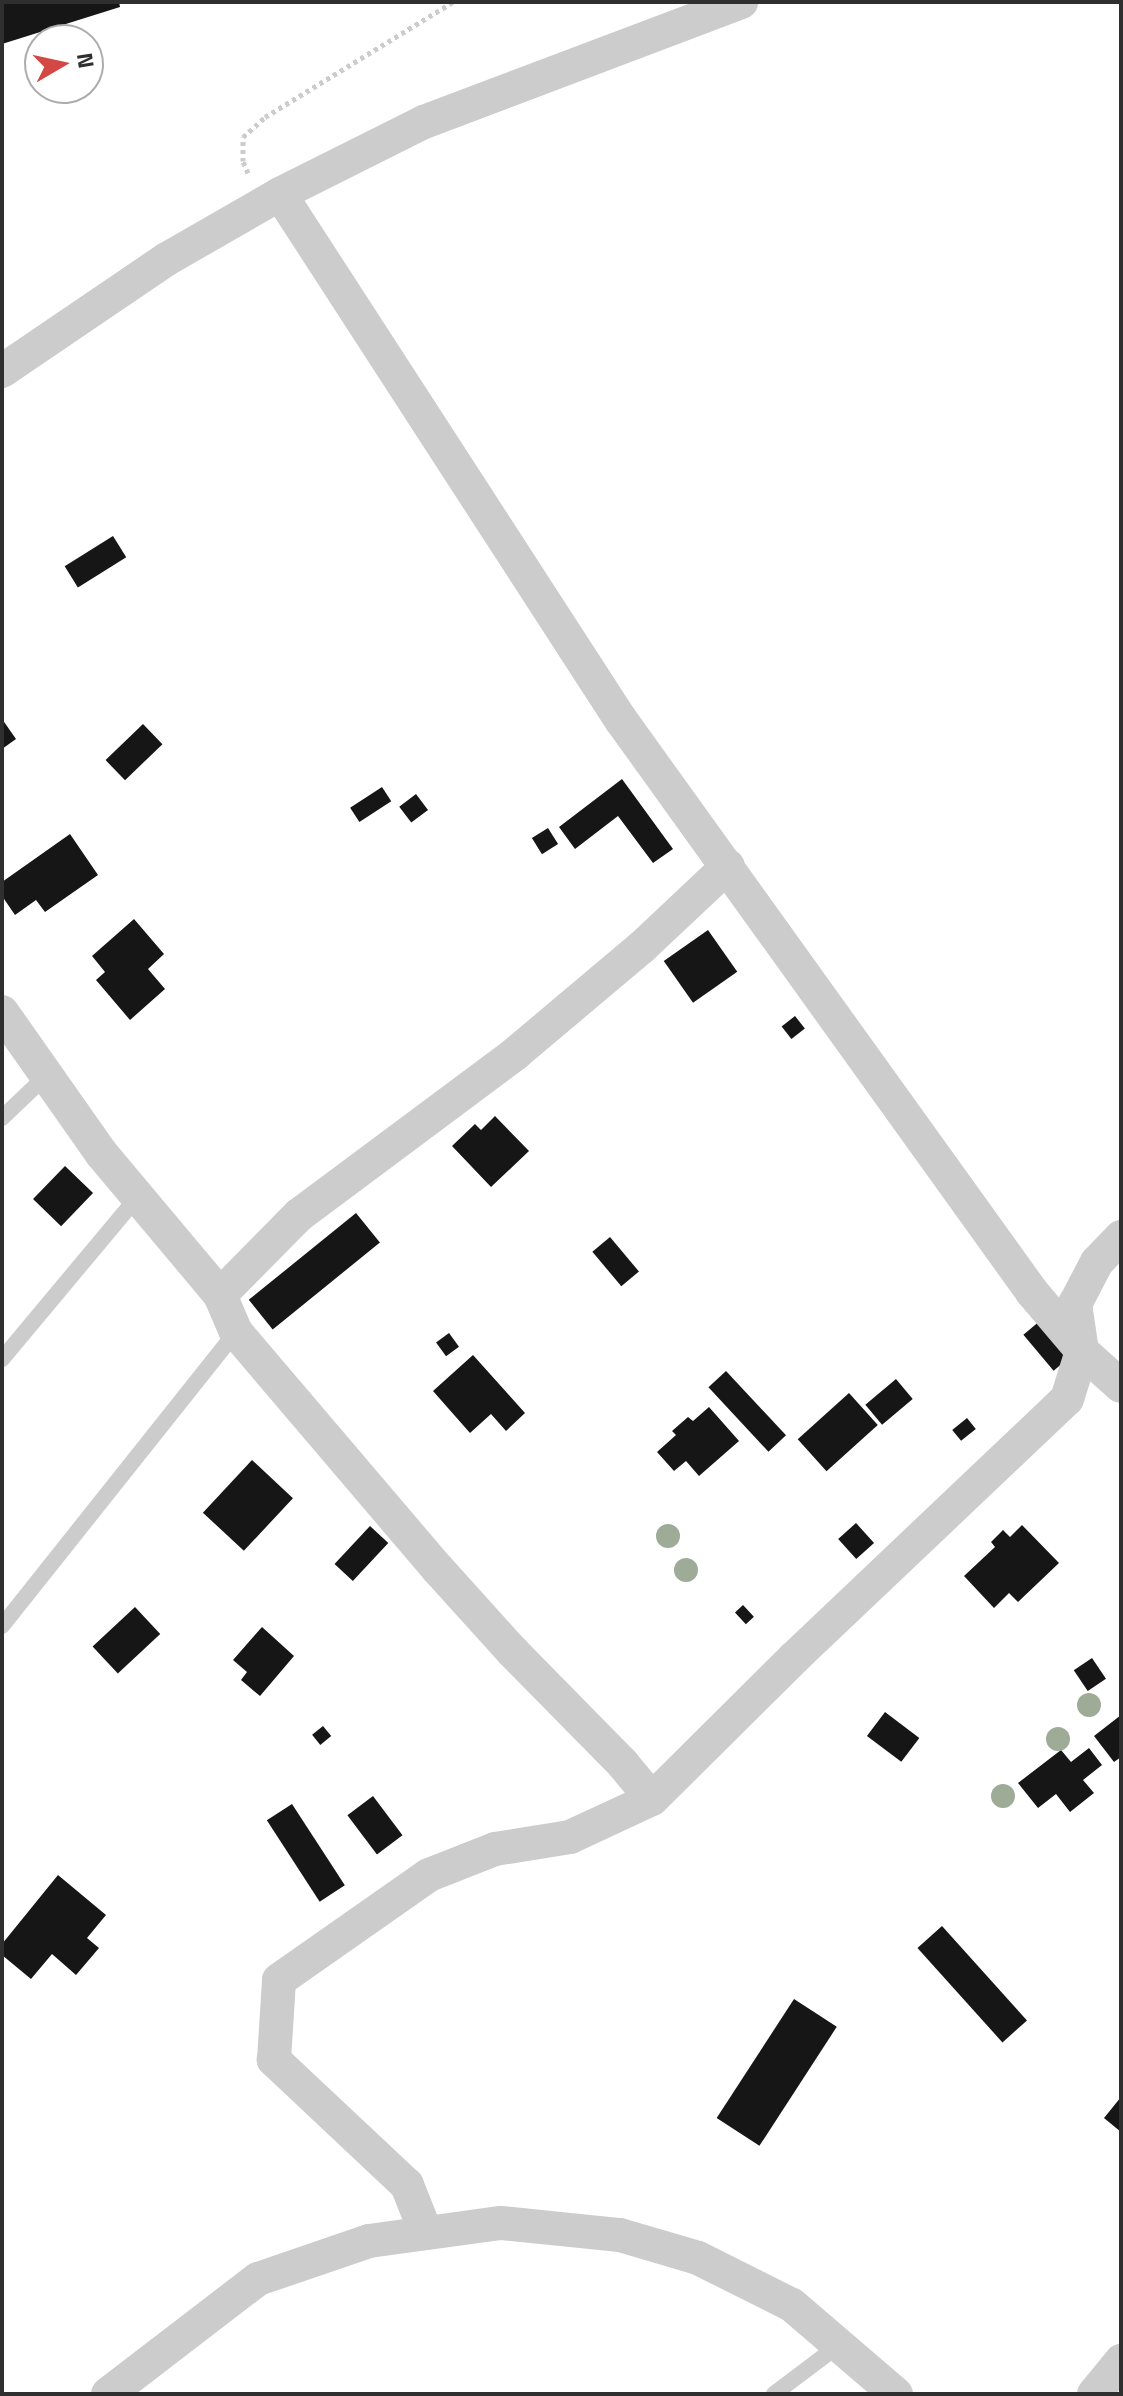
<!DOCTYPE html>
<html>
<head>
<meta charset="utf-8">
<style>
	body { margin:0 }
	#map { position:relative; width:1123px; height:2396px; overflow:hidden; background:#fff; font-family:"Titillium Web",sans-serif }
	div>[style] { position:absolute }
	.building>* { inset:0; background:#161616; transform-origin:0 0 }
	.path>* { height:5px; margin-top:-2.5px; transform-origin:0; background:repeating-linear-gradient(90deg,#ccc 0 4px,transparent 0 8px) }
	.lane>* { height:16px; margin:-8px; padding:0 8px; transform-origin:8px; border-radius:8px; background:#ccc }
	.street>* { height:34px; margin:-17px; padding:0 17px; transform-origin:17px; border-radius:17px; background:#ccc }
	.trees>* { width:24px; height:24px; margin:-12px; border-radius:50%; background:#9eab96 }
	span { translate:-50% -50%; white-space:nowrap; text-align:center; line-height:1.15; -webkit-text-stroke:8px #fff; paint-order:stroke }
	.frame { position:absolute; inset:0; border:4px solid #2f2f2f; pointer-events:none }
	.north { position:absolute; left:24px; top:24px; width:80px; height:80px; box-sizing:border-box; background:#fff; border:2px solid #acacac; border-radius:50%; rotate:81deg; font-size:22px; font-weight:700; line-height:32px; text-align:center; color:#2f2f2f }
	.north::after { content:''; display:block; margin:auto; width:28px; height:36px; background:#d34845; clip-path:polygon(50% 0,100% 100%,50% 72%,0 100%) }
</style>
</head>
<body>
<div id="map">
	<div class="building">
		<div style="clip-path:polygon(2px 2px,119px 2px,120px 7px,2px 44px)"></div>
		<div style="left:113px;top:536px;width:25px;height:57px;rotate:58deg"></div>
		<div style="clip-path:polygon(2px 719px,16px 739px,2px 749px)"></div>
		<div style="left:143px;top:724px;width:28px;height:52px;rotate:46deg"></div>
		<div style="clip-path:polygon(622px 779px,673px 849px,653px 863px,618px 816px,575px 849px,559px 827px)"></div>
		<div style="left:382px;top:787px;width:17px;height:38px;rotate:57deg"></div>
		<div style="left:416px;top:794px;width:20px;height:21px;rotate:53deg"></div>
		<div style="left:548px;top:828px;width:19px;height:19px;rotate:58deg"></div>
		<div style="clip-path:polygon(70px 834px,98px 875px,45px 912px,36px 900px,15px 915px,2px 896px,2px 882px)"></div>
		<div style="clip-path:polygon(134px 919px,164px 954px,148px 969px,165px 989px,130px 1020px,96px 980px,105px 972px,92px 956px)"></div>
		<div style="left:708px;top:930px;width:51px;height:54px;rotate:55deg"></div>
		<div style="left:795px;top:1016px;width:16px;height:17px;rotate:52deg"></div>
		<div style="clip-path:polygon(495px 1116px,529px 1151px,491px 1187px,452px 1146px,475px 1124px,481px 1130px)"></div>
		<div style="left:65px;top:1166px;width:39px;height:46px;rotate:44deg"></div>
		<div style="left:356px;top:1213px;width:38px;height:138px;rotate:51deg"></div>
		<div style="left:610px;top:1237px;width:45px;height:23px;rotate:50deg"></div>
		<div style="left:1041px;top:1320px;width:47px;height:23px;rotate:50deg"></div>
		<div style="left:449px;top:1333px;width:17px;height:16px;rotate:54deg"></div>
		<div style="clip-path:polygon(473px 1355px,525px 1413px,506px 1431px,491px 1414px,470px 1433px,433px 1391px)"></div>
		<div style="left:726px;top:1371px;width:88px;height:24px;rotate:47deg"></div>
		<div style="left:896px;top:1379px;width:26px;height:40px;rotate:50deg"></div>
		<div style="left:849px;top:1393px;width:43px;height:69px;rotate:48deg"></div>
		<div style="clip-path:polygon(709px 1407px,739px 1441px,699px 1476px,686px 1461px,674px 1471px,657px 1452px,676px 1435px,672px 1431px,688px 1417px,693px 1421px)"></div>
		<div style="left:967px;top:1418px;width:14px;height:19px;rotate:51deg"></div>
		<div style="left:252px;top:1460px;width:56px;height:72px;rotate:43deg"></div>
		<div style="left:856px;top:1523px;width:27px;height:24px;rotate:48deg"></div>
		<div style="clip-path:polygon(1022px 1525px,1059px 1563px,1018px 1602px,1009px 1593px,994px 1608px,964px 1576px,995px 1547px,991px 1542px,1003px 1530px,1010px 1537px)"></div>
		<div style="left:370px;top:1526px;width:25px;height:52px;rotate:43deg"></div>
		<div style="left:743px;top:1605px;width:16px;height:11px;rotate:47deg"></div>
		<div style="left:135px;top:1607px;width:37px;height:58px;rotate:47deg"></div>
		<div style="clip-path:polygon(262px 1627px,294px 1656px,260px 1696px,241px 1680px,247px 1672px,233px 1660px)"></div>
		<div style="left:1092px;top:1658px;width:25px;height:22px;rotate:56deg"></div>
		<div style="left:885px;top:1712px;width:43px;height:30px;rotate:37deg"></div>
		<div style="clip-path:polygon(1121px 1715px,1121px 1757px,1114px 1762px,1094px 1736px)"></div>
		<div style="left:323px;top:1726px;width:13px;height:14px;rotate:51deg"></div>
		<div style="clip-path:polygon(1089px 1748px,1102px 1765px,1083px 1780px,1094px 1793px,1070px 1812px,1056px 1794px,1038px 1808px,1018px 1783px,1061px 1750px,1071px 1762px)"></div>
		<div style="left:373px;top:1796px;width:49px;height:32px;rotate:53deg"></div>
		<div style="left:292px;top:1804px;width:97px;height:30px;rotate:57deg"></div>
		<div style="clip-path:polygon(58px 1875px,106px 1915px,87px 1938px,99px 1948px,76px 1975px,52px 1954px,31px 1979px,2px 1955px,2px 1944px)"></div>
		<div style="left:942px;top:1926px;width:127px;height:33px;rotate:48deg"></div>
		<div style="left:794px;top:1999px;width:51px;height:142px;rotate:33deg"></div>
		<div style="clip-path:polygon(1121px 2097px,1121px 2132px,1104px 2118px)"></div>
	</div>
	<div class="path">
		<div style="left:248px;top:173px;width:13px;rotate:-113deg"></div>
		<div style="left:243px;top:161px;width:24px;rotate:-90deg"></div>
		<div style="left:243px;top:137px;width:30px;rotate:-42deg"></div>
		<div style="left:265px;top:117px;width:220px;rotate:-31.5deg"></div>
	</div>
	<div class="lane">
		<div style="left:2px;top:1118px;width:62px;rotate:-43.7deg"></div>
		<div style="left:2px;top:1359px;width:209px;rotate:-50.1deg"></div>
		<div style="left:2px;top:1626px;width:376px;rotate:-51.5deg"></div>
		<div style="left:774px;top:2394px;width:81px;rotate:-37deg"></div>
	</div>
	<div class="street">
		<div style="left:280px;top:194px;width:627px;rotate:57.05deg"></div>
		<div style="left:621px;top:720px;width:704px;rotate:54.3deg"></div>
		<div style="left:1032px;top:1292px;width:77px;rotate:49.7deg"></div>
		<div style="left:1082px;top:1351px;width:52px;rotate:41.9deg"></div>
		<div style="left:2px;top:371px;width:199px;rotate:-34.2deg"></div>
		<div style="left:167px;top:259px;width:130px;rotate:-29.9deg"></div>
		<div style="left:280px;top:194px;width:161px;rotate:-26.6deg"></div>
		<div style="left:424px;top:122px;width:339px;rotate:-20.7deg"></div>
		<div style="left:2px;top:1012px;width:172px;rotate:54.9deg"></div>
		<div style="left:101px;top:1153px;width:185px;rotate:50deg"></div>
		<div style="left:220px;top:1295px;width:40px;rotate:66.6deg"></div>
		<div style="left:236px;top:1332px;width:310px;rotate:49.6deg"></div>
		<div style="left:437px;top:1568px;width:112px;rotate:47.9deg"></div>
		<div style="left:512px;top:1651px;width:158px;rotate:45.5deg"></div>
		<div style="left:623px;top:1764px;width:45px;rotate:50.4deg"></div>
		<div style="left:220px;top:1295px;width:112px;rotate:-45.4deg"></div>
		<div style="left:299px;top:1215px;width:271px;rotate:-36.7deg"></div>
		<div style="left:516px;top:1053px;width:165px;rotate:-40.1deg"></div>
		<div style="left:642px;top:947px;width:118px;rotate:-43.3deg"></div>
		<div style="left:426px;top:2233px;width:52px;rotate:-111.6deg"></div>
		<div style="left:407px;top:2185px;width:183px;rotate:-136.8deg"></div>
		<div style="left:274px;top:2060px;width:80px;rotate:-86.4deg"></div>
		<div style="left:279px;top:1980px;width:183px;rotate:-35deg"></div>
		<div style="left:429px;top:1875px;width:71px;rotate:-21.5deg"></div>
		<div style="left:495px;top:1849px;width:76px;rotate:-9.1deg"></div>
		<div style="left:570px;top:1837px;width:90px;rotate:-24.9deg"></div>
		<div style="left:652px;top:1799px;width:200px;rotate:-44.8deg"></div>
		<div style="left:794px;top:1658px;width:376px;rotate:-43.5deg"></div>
		<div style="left:1067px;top:1399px;width:50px;rotate:-72.6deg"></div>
		<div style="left:1082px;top:1351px;width:48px;rotate:-98.5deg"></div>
		<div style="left:1075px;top:1304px;width:47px;rotate:-62.4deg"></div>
		<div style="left:1097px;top:1262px;width:35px;rotate:-46deg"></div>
		<div style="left:108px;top:2394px;width:189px;rotate:-37.5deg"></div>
		<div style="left:258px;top:2279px;width:117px;rotate:-18.9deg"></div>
		<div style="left:369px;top:2241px;width:133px;rotate:-7.8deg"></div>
		<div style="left:501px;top:2223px;width:120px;rotate:5.8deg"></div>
		<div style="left:620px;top:2235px;width:81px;rotate:16.4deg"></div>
		<div style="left:698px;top:2258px;width:105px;rotate:26.6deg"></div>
		<div style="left:792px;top:2305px;width:137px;rotate:40.6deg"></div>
		<div style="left:1094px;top:2394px;width:43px;rotate:-50.7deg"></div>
	</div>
	<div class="trees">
		<div style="left:668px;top:1536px"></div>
		<div style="left:686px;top:1570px"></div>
		<div style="left:1089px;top:1705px"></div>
		<div style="left:1058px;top:1739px"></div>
		<div style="left:1003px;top:1796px"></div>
	</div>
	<div class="frame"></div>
	<div class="north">N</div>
</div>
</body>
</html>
